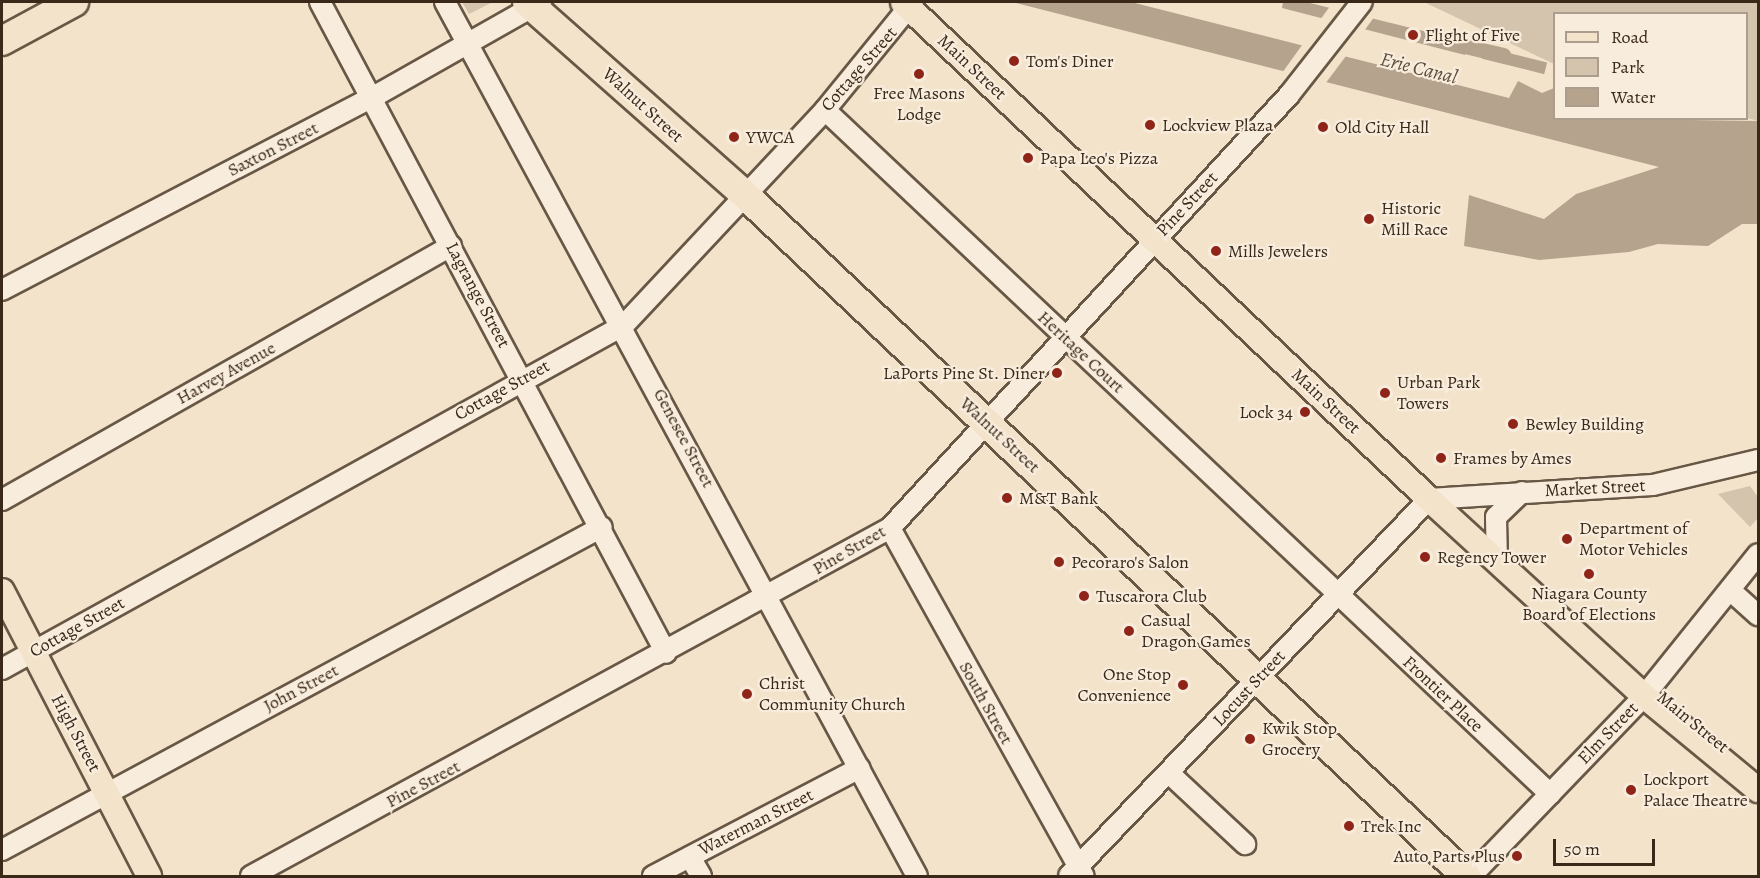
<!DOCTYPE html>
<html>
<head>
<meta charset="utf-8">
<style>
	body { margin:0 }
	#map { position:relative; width:1760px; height:878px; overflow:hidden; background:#f4e3cb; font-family:Alegreya,serif }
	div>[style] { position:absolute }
	.green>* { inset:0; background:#d4c3ad }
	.water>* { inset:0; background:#b5a38e; transform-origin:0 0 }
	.pier>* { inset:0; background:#f4e3cb }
	.canal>* { height:15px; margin:-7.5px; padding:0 7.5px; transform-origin:7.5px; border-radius:7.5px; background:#b5a38e }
	.roads { filter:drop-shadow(2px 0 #685745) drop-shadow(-2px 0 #685745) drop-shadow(0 2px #685745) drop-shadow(0 -2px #685745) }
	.minor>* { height:20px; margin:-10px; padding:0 10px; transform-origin:10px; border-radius:10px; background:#f8eddd }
	.major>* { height:24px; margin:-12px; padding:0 12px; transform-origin:12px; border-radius:12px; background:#f4e3cb }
	.highway>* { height:28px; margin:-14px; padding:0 14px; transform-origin:14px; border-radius:14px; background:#f4e3cb }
	.dots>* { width:16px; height:16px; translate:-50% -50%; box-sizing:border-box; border:3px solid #f8eddd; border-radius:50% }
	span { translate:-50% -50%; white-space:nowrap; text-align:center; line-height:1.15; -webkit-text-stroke:4.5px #f8eddd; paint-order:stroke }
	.poi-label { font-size:18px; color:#3a2818 }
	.left { translate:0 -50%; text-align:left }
	.right { translate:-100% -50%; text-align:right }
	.street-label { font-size:18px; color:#3a2818 }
	.water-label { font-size:20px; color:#5f4d3b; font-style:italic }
	.frame { position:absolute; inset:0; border:3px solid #3a2818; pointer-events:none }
	.legend { position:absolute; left:1553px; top:12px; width:195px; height:108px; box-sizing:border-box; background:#f8eddd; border:2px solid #ac9e8e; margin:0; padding:8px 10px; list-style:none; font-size:18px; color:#3a2818 }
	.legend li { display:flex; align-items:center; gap:12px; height:30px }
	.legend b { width:30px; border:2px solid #ac9e8e }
	.scale { position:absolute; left:1553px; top:839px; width:102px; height:27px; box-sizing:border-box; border:3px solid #3a2818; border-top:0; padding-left:8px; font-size:18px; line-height:21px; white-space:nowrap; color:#3a2818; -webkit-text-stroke:4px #f8eddd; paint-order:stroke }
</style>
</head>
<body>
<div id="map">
	<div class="green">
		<div style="clip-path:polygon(462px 2px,493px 2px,469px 14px)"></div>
		<div style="clip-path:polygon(1424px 2px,1758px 2px,1758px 121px,1747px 118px,1746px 14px,1554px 14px,1554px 64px)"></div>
		<div style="clip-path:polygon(1750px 486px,1758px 497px,1758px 518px,1750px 527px,1718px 494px)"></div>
	</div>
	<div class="water">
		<div style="clip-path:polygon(1012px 2px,1131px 2px,1509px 98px,1518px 81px,1542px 93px,1554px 88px,1554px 118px,1758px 121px,1758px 224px,1742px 224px,1708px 246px,1658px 244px,1629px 252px,1539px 260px,1464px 246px,1469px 195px,1544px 219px,1576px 194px,1659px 167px)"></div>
		<div style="clip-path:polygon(1283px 2px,1306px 2px,1468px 42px,1465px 55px,1282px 8px)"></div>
		<div style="left:1485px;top:47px;width:64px;height:12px;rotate:14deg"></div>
	</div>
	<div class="pier">
		<div style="clip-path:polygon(1331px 5px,1375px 16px,1364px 31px,1320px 20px)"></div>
		<div style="clip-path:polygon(1305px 41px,1349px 52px,1325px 84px,1282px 73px)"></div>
	</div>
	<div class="canal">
		<div style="left:1448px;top:42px;width:57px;rotate:13.3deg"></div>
	</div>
	<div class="roads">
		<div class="minor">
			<div style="left:320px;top:2px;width:737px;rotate:62.01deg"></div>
			<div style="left:445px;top:2px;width:993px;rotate:61.63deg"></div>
			<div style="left:825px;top:110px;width:997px;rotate:43.33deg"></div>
			<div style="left:2px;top:290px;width:418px;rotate:-27.5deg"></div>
			<div style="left:373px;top:97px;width:193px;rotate:-29.5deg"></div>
			<div style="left:2px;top:500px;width:516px;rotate:-29.5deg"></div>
			<div style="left:890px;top:528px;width:398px;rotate:60.9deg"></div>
			<div style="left:1497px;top:562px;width:45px;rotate:-91.3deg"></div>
			<div style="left:1496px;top:517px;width:36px;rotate:-44deg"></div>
			<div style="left:1730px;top:590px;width:38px;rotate:42deg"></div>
			<div style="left:2px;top:669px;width:711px;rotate:-28.94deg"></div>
			<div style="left:624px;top:325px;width:294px;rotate:-46.9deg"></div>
			<div style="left:825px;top:110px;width:139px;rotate:-50.8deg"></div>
			<div style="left:1170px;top:774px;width:103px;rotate:43deg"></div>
			<div style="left:2px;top:850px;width:681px;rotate:-28.3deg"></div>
			<div style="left:690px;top:857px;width:22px;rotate:60deg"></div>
			<div style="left:251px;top:876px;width:728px;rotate:-28.57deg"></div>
			<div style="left:890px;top:528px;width:589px;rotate:-47.34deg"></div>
			<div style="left:1289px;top:95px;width:118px;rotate:-51.9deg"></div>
			<div style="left:653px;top:876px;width:233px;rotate:-27.6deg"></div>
			<div style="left:1069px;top:876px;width:521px;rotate:-46.32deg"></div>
			<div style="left:1429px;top:499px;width:224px;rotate:-3.6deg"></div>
			<div style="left:1653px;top:485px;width:108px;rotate:-13.4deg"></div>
			<div style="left:1471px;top:876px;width:250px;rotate:-46.1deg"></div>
			<div style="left:1644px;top:696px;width:182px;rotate:-51.2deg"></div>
		</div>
		<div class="major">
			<div style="left:903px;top:2px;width:724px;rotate:43.38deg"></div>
			<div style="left:1429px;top:499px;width:292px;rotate:42.5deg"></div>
			<div style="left:1644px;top:696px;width:148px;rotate:39.5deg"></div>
			<div style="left:2px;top:591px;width:321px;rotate:62.7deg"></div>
		</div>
		<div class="highway">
			<div style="left:527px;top:2px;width:291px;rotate:41.5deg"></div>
			<div style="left:745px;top:195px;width:992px;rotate:43.37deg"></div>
			<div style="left:2px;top:41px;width:82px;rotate:-28.4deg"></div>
		</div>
	</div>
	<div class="dots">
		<div style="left:1413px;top:35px;background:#8f2418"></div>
		<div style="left:1014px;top:61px;background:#8f2418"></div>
		<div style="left:919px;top:74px;background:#8f2418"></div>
		<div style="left:1150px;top:125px;background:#8f2418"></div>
		<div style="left:1323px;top:127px;background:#8f2418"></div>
		<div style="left:734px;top:137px;background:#8f2418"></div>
		<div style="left:1028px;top:158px;background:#8f2418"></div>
		<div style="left:1369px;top:219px;background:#8f2418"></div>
		<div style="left:1216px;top:251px;background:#8f2418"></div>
		<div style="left:1057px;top:373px;background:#8f2418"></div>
		<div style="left:1385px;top:393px;background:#8f2418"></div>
		<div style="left:1305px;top:412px;background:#8f2418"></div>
		<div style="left:1513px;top:424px;background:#8f2418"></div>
		<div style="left:1441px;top:458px;background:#8f2418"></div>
		<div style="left:1007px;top:498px;background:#8f2418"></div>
		<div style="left:1567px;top:539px;background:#8f2418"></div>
		<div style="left:1425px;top:557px;background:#8f2418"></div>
		<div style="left:1059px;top:562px;background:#8f2418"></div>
		<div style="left:1589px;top:574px;background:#8f2418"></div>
		<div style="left:1084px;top:596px;background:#8f2418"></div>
		<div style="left:1129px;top:631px;background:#8f2418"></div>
		<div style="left:1183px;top:685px;background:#8f2418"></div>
		<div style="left:747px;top:694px;background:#8f2418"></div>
		<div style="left:1250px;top:739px;background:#8f2418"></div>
		<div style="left:1631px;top:790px;background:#8f2418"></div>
		<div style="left:1349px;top:826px;background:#8f2418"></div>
		<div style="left:1517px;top:856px;background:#8f2418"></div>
	</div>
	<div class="poi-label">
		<span class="left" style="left:1425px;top:35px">Flight of Five</span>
		<span class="left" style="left:1026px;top:61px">Tom's Diner</span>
		<span style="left:919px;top:104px">Free Masons<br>Lodge</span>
		<span class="left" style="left:1162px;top:125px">Lockview Plaza</span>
		<span class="left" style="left:1335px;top:127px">Old City Hall</span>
		<span class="left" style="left:746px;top:137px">YWCA</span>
		<span class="left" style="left:1040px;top:158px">Papa Leo's Pizza</span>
		<span class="left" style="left:1381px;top:219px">Historic<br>Mill Race</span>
		<span class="left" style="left:1228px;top:251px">Mills Jewelers</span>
		<span class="right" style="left:1045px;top:373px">LaPorts Pine St. Diner</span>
		<span class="left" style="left:1397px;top:393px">Urban Park<br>Towers</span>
		<span class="right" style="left:1293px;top:412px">Lock 34</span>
		<span class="left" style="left:1525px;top:424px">Bewley Building</span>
		<span class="left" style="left:1453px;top:458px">Frames by Ames</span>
		<span class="left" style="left:1019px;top:498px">M&amp;T Bank</span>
		<span class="left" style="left:1579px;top:539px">Department of<br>Motor Vehicles</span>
		<span class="left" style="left:1437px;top:557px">Regency Tower</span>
		<span class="left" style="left:1071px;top:562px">Pecoraro's Salon</span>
		<span style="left:1589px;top:604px">Niagara County<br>Board of Elections</span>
		<span class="left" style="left:1096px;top:596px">Tuscarora Club</span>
		<span class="left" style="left:1141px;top:631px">Casual<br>Dragon Games</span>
		<span class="right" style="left:1171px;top:685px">One Stop<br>Convenience</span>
		<span class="left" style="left:759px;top:694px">Christ<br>Community Church</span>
		<span class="left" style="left:1262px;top:739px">Kwik Stop<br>Grocery</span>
		<span class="left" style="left:1643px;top:790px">Lockport<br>Palace Theatre</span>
		<span class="left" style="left:1361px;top:826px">Trek Inc</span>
		<span class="right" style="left:1505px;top:856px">Auto Parts Plus</span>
	</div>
	<div class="street-label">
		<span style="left:972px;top:67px;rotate:43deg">Main Street</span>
		<span style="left:859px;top:69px;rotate:-49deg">Cottage Street</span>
		<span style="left:643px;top:105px;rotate:42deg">Walnut Street</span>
		<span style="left:273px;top:149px;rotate:-27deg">Saxton Street</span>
		<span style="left:1187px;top:204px;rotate:-47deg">Pine Street</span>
		<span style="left:478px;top:295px;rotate:62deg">Lagrange Street</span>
		<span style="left:1081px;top:352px;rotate:43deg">Heritage Court</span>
		<span style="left:226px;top:373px;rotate:-29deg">Harvey Avenue</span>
		<span style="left:502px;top:390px;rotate:-29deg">Cottage Street</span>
		<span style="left:1326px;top:401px;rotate:43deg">Main Street</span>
		<span style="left:1000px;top:435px;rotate:43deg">Walnut Street</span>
		<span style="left:684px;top:438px;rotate:62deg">Genesee Street</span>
		<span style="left:1595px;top:488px;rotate:-3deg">Market Street</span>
		<span style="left:849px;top:550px;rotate:-30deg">Pine Street</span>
		<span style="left:77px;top:627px;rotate:-29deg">Cottage Street</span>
		<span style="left:301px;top:688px;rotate:-28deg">John Street</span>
		<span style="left:1249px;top:688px;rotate:-47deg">Locust Street</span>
		<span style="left:1443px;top:694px;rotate:43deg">Frontier Place</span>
		<span style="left:986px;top:703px;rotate:61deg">South Street</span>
		<span style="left:1693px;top:722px;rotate:39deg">Main Street</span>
		<span style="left:76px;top:733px;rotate:62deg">High Street</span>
		<span style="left:1608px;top:733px;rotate:-46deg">Elm Street</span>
		<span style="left:423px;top:784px;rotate:-28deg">Pine Street</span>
		<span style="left:756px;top:822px;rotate:-27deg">Waterman Street</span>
	</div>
	<div class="water-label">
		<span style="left:1419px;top:68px;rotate:14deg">Erie Canal</span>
	</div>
	<div class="frame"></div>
	<ul class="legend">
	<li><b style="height:8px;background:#f4e3cb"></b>Road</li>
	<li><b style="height:16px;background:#d4c3ad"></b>Park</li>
	<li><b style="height:16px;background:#b5a38e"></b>Water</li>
	</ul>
	<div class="scale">50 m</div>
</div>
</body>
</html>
